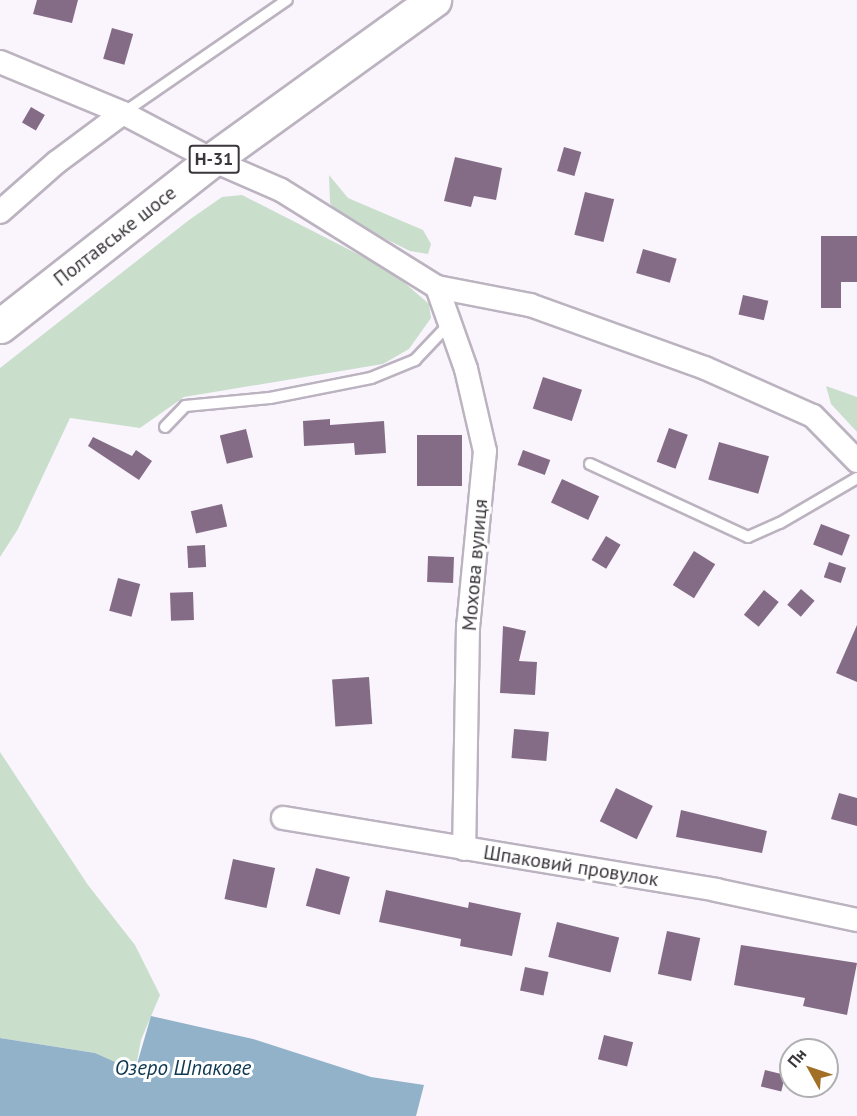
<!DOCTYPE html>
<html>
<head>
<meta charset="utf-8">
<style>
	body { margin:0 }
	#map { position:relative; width:857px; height:1116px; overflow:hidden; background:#faf5fd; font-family:"PT Sans",sans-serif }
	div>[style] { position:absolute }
	.green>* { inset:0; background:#c9dfcc }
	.water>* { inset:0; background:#92b2c9 }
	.building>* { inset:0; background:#846c86; transform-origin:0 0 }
	.roads { filter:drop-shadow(2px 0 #bcb3c0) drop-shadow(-2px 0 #bcb3c0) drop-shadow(0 2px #bcb3c0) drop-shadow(0 -2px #bcb3c0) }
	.service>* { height:10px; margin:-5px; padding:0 5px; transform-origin:5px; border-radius:5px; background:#fff }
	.minor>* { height:22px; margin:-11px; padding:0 11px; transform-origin:11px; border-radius:11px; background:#fff }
	.primary>* { height:33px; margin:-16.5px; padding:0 16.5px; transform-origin:16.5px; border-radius:16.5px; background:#fff }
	span { translate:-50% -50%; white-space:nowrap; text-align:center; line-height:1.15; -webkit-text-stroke:6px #fff; paint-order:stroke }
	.shield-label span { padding:2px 4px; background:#fff; border:2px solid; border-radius:4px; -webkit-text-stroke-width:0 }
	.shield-label { font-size:18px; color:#3a363b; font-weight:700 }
	.street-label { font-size:20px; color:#3a363b }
	.water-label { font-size:21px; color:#0f3952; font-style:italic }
	.north { position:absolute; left:779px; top:1038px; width:60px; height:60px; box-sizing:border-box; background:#fff; border:2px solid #b0afb1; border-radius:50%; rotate:310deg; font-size:16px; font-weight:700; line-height:24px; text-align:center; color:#3a363b }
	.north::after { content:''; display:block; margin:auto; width:21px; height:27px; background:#a16f25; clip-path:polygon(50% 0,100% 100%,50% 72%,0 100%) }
</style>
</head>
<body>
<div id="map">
	<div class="green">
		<div style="clip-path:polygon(329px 175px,348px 198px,423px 230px,431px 244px,428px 254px,410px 251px,341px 217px,330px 203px)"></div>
		<div style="clip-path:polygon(242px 195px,391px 271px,429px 304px,431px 318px,409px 349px,383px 364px,184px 397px,140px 428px,70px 418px,18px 529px,0 557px,0 368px,189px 220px,222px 197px)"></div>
		<div style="clip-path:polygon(826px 386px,857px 397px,857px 432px,831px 404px)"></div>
		<div style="clip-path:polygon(0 752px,88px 885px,135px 945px,160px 995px,141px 1040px,135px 1072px,95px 1053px,0 1038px)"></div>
	</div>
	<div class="water">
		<div style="clip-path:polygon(151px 1016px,253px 1039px,371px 1077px,424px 1085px,416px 1116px,0 1116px,0 1038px,95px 1053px,135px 1071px)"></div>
	</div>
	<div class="building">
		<div style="clip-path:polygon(37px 0,78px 0,72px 23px,33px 14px)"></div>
		<div style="left:112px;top:28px;width:22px;height:32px;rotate:16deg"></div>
		<div style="left:31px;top:107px;width:16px;height:18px;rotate:30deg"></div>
		<div style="left:564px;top:147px;width:18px;height:25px;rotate:16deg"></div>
		<div style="clip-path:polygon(455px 157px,502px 168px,496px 200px,474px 196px,471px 207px,444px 201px)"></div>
		<div style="left:585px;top:192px;width:30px;height:44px;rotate:14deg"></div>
		<div style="clip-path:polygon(821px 236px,857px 236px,857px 282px,841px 282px,841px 308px,821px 308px)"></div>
		<div style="left:643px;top:249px;width:35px;height:25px;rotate:16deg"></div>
		<div style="left:743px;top:295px;width:26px;height:20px;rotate:13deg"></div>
		<div style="left:543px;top:377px;width:41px;height:33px;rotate:18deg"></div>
		<div style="clip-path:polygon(330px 419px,330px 425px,384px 421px,386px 453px,355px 455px,354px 443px,304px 446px,303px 421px)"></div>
		<div style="left:669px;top:428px;width:20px;height:36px;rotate:20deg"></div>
		<div style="left:246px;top:429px;width:29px;height:27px;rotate:76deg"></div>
		<div style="left:417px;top:435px;width:45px;height:51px"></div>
		<div style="clip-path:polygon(93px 437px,132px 456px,136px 450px,152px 461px,139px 480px,88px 446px)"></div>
		<div style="left:719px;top:442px;width:52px;height:39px;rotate:16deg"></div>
		<div style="left:523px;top:450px;width:29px;height:16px;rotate:20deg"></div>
		<div style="left:562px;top:479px;width:41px;height:26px;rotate:25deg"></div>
		<div style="left:222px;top:504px;width:23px;height:32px;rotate:77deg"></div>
		<div style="left:821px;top:524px;width:31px;height:22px;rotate:21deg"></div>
		<div style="left:606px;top:536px;width:17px;height:28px;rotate:31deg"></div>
		<div style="left:205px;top:545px;width:22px;height:18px;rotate:87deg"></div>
		<div style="left:694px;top:551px;width:25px;height:40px;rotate:32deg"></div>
		<div style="left:428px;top:556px;width:26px;height:26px;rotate:2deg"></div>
		<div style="left:829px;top:562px;width:18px;height:16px;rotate:19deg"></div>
		<div style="left:118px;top:578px;width:23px;height:34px;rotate:15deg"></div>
		<div style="left:801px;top:589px;width:18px;height:21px;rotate:41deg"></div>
		<div style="left:764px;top:590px;width:19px;height:32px;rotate:39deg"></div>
		<div style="left:193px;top:592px;width:28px;height:23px;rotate:88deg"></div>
		<div style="clip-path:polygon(857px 625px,857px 682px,836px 673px)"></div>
		<div style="clip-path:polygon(503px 626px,526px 631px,519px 661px,537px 662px,535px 695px,500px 693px)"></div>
		<div style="left:369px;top:677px;width:47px;height:37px;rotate:86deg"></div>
		<div style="left:514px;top:729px;width:35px;height:29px;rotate:5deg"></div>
		<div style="left:616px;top:788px;width:41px;height:37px;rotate:26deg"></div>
		<div style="clip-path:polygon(839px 793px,857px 798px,857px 826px,831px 819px)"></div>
		<div style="clip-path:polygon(681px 810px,767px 831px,762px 853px,676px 837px)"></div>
		<div style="left:233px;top:859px;width:43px;height:41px;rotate:12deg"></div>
		<div style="left:316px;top:868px;width:35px;height:39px;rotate:15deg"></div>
		<div style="clip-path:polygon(386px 890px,468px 908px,469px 902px,521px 913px,512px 956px,460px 946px,461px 939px,379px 922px)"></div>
		<div style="left:557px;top:922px;width:64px;height:36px;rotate:14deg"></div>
		<div style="left:667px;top:931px;width:34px;height:44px;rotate:12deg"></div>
		<div style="clip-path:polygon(741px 945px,857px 963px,847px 1015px,803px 1006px,805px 998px,734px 985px)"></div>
		<div style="left:525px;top:967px;width:24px;height:24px;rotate:12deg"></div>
		<div style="left:604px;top:1035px;width:30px;height:25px;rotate:14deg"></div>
		<div style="left:765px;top:1070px;width:21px;height:17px;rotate:14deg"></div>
	</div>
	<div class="roads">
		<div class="service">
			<div style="left:123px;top:113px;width:199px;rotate:-34.6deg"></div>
			<div style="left:165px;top:427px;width:29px;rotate:-46deg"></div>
			<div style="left:185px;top:406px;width:85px;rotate:-5.4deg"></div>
			<div style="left:270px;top:398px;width:103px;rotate:-11.2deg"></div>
			<div style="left:371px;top:378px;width:48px;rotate:-22.2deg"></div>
			<div style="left:415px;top:360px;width:51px;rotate:-46.6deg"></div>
			<div style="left:590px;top:464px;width:174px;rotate:24.8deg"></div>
			<div style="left:748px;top:537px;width:35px;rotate:-24deg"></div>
			<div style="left:780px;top:523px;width:89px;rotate:-30.3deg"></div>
		</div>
		<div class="minor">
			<div style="left:0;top:62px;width:133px;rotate:22.5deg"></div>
			<div style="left:123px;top:113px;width:101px;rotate:27.8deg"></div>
			<div style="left:212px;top:160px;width:75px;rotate:23.5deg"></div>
			<div style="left:281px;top:190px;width:184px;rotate:31.9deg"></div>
			<div style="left:437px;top:287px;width:95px;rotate:11deg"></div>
			<div style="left:530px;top:305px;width:186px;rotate:19.8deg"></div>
			<div style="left:705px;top:368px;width:118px;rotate:24deg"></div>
			<div style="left:813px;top:416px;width:63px;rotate:45.6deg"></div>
			<div style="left:0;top:212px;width:76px;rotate:-41.3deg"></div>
			<div style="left:57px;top:162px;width:82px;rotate:-36.6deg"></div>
			<div style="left:437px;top:287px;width:87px;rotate:70.5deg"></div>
			<div style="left:466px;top:369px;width:84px;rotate:77deg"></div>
			<div style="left:485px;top:451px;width:176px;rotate:95.5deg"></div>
			<div style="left:468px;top:626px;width:223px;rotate:91deg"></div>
			<div style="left:283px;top:818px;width:439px;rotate:9.4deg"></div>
			<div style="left:716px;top:890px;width:144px;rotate:12deg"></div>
		</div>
		<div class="primary">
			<div style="left:0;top:326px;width:269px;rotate:-38.1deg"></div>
			<div style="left:212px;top:160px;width:274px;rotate:-35.8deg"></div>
		</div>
	</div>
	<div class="shield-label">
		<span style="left:214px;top:159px">Н-31</span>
	</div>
	<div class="street-label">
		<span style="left:115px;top:236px;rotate:-38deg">Полтавське шосе</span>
		<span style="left:475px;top:565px;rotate:-85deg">Мохова вулиця</span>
		<span style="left:571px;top:866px;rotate:9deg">Шпаковий провулок</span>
	</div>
	<div class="water-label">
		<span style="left:183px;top:1068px">Озеро Шпакове</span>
	</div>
	<div class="north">Пн</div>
</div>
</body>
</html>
